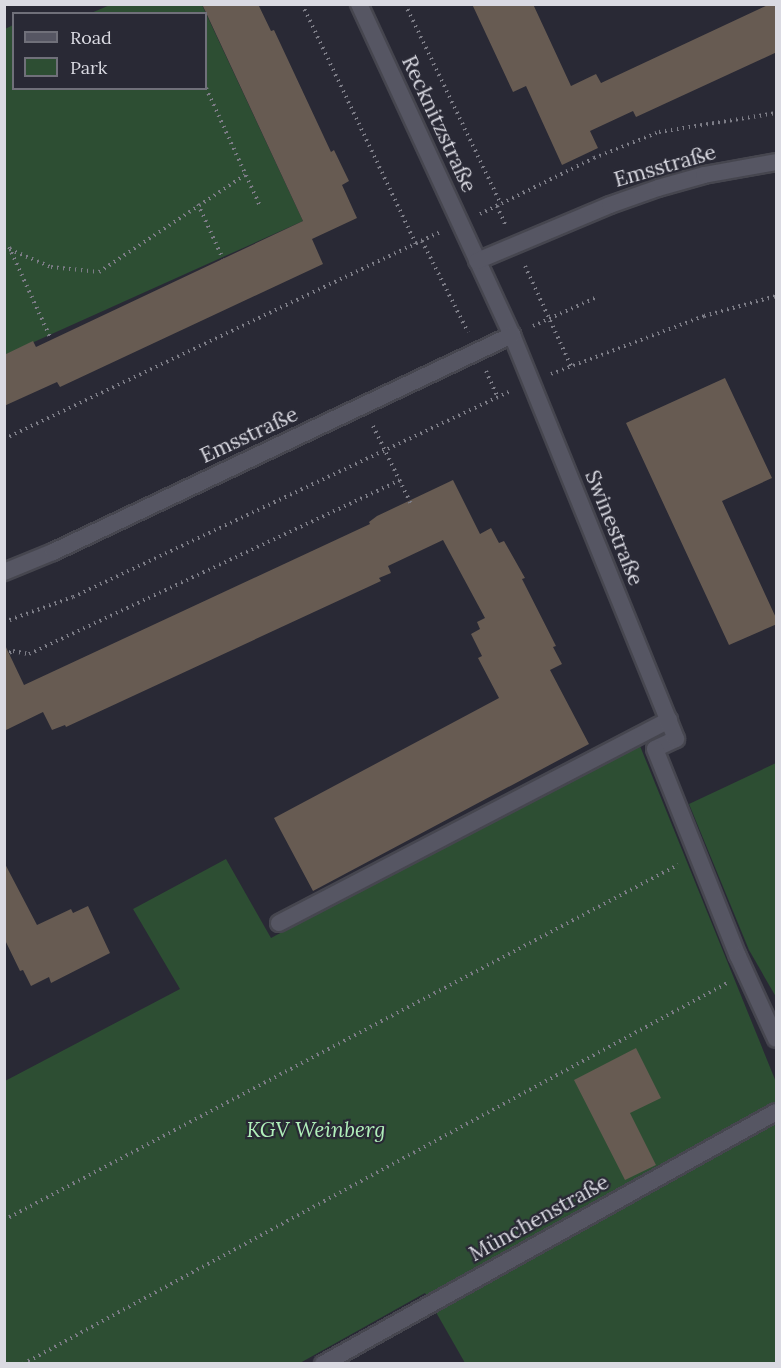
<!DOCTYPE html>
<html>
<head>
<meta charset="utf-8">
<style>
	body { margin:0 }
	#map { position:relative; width:781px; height:1368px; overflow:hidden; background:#292935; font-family:Lora,serif }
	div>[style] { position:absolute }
	.green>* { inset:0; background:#2d4e33 }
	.building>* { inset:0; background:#675b52 }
	.path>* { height:4px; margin-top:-2px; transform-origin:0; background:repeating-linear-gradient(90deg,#7d7d87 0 1.5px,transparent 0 6px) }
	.roads { filter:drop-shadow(2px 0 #46464f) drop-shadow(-2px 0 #46464f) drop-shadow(0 2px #46464f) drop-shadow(0 -2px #46464f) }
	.service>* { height:16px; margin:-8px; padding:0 8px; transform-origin:8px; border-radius:8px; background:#565663 }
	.minor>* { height:16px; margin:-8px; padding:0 8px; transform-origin:8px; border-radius:8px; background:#565663 }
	span { translate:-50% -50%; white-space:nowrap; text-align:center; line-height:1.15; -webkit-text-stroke:4.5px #292935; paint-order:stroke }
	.street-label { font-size:21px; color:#dadae2 }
	.park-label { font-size:21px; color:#b0efba; font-style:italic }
	.frame { position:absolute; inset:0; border:6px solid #dadae2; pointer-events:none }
	.legend { position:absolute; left:12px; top:12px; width:195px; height:78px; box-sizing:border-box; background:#292935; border:2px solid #70707a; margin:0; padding:8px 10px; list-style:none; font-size:18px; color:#dadae2 }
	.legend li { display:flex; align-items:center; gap:12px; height:30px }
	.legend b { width:30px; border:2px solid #70707a }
</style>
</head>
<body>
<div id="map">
	<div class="green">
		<div style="clip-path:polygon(110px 5px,202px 5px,303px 221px,5px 355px,5px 29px,13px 25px,14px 88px,206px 88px,206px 14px,91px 13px)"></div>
		<div style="clip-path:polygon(638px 741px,776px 1082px,776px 1363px,465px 1363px,425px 1293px,300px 1363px,5px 1364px,5px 1081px,180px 989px,133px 909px,226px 859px,271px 938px)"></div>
		<div style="clip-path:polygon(776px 763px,776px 997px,749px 950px,689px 804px)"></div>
	</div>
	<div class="building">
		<div style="clip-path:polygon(202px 4px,258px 4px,271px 31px,274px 30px,331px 152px,334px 150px,349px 181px,342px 185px,357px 218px,312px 239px,323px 264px,60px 387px,57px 382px,4px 406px,4px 355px,33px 341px,36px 347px,303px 221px)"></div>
		<div style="clip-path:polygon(472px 4px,533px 4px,571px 86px,596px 74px,601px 83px,770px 4px,777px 4px,777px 52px,636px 117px,633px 111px,590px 131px,598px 148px,562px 165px,526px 86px,513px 92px)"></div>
		<div style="clip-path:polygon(725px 378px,772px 478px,722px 501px,777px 620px,777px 624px,729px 645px,626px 423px)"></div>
		<div style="clip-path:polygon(453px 480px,480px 534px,491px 528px,499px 543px,504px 541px,525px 578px,522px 579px,556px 646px,553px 647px,562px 664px,550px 670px,589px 744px,313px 891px,274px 818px,499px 698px,478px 658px,482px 656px,471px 634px,480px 629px,477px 622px,485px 618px,443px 540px,388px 566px,391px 573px,379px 578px,381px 581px,66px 727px,65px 725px,52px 730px,43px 712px,4px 731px,4px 643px,24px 685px,370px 524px,369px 522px,377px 516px)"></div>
		<div style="clip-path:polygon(4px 862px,37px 925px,71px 909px,73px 913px,88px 906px,110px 953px,51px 983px,49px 977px,31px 986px,23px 970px,20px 971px,4px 938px)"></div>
		<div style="clip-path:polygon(636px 1048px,661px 1098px,630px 1113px,656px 1165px,625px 1180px,574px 1080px)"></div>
	</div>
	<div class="path">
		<div style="left:302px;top:4px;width:266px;rotate:64.6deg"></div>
		<div style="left:405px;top:4px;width:222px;rotate:64.4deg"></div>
		<div style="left:206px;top:88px;width:128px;rotate:65.4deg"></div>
		<div style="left:198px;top:204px;width:60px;rotate:65.6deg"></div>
		<div style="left:497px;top:206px;width:20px;rotate:66deg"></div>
		<div style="left:480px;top:214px;width:127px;rotate:-26.2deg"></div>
		<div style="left:594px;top:158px;width:70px;rotate:-21.8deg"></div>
		<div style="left:659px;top:132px;width:119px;rotate:-9.2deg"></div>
		<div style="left:422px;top:241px;width:102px;rotate:63.2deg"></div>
		<div style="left:4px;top:247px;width:51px;rotate:23.1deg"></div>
		<div style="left:51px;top:267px;width:48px;rotate:5.9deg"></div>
		<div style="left:99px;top:272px;width:175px;rotate:-33.6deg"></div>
		<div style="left:9px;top:247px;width:101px;rotate:65.5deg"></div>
		<div style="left:525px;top:266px;width:110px;rotate:65.3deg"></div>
		<div style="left:533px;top:326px;width:68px;rotate:-24.3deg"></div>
		<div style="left:486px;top:371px;width:30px;rotate:66deg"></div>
		<div style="left:551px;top:374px;width:164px;rotate:-20.8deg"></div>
		<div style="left:704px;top:316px;width:75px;rotate:-15.5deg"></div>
		<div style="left:373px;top:426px;width:87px;rotate:64deg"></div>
		<div style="left:4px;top:439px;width:483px;rotate:-25.4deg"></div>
		<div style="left:4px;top:622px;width:73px;rotate:-19.9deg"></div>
		<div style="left:73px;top:597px;width:484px;rotate:-25.2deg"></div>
		<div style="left:4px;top:655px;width:10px;rotate:-24deg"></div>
		<div style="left:13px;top:651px;width:16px;rotate:11deg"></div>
		<div style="left:29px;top:654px;width:410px;rotate:-25.1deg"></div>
		<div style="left:4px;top:1220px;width:762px;rotate:-27.78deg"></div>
		<div style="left:23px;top:1364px;width:800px;rotate:-28.42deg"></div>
	</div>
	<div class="roads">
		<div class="service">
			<div style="left:676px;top:739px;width:23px;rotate:155deg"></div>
			<div style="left:655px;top:749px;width:223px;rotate:68.2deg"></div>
			<div style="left:738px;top:956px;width:91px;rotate:65.4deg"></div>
			<div style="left:279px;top:923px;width:440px;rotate:-27.5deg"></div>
			<div style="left:323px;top:1364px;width:518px;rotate:-29.09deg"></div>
		</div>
		<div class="minor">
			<div style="left:359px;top:4px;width:365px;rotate:65.2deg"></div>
			<div style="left:512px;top:335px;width:436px;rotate:67.9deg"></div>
			<div style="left:477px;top:261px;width:144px;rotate:-22.8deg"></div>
			<div style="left:610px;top:205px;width:51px;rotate:-19.5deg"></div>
			<div style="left:658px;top:188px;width:48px;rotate:-15.8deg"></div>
			<div style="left:704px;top:175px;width:73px;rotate:-10.2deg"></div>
			<div style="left:4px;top:572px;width:53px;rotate:-22.2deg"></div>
			<div style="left:53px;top:552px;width:508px;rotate:-25.3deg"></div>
		</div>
	</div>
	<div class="street-label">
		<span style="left:439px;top:124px;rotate:65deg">Recknitzstraße</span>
		<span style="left:665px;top:166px;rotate:-16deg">Emsstraße</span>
		<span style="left:249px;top:435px;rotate:-25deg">Emsstraße</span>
		<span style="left:614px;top:528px;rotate:68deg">Swinestraße</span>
		<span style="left:539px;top:1218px;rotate:-29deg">Münchenstraße</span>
	</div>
	<div class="park-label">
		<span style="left:316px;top:1130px">KGV Weinberg</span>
	</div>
	<div class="frame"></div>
	<ul class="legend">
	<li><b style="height:8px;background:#565663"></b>Road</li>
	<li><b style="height:16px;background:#2d4e33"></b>Park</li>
	</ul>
</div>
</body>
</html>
